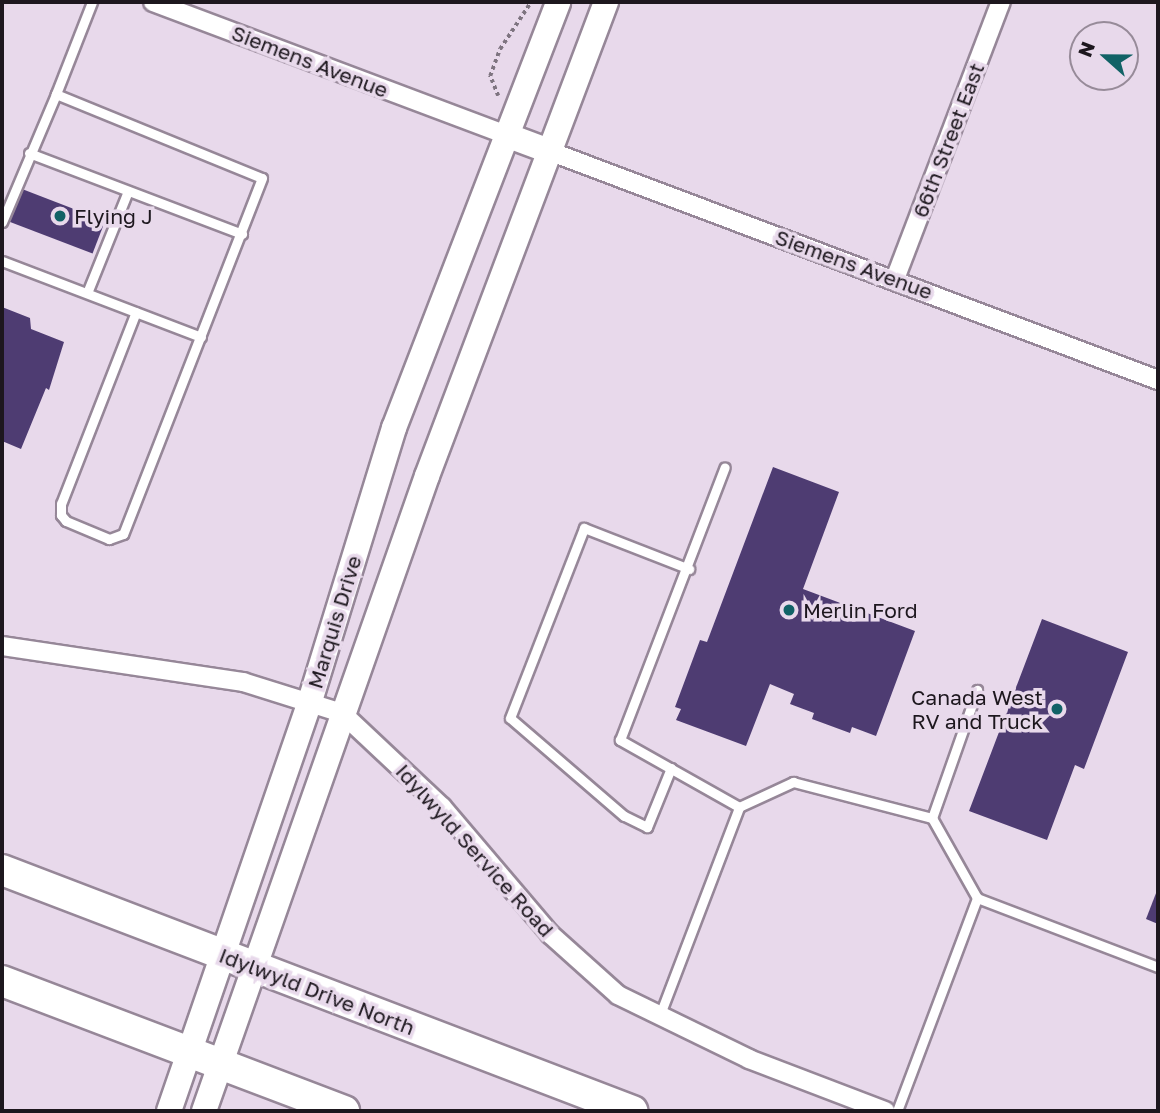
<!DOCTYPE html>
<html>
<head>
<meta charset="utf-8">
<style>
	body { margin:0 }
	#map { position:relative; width:1160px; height:1113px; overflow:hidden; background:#e8d9eb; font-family:"Golos Text",sans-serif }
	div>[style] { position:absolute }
	.building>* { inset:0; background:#4e3c72; transform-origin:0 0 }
	.path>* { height:3.5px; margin-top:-1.75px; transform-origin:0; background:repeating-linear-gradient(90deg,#7e7480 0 3.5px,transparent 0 7px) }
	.roads { filter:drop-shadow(2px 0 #968798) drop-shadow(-2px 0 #968798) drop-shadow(0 2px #968798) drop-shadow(0 -2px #968798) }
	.service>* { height:9px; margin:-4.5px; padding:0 4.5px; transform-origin:4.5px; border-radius:4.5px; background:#fff }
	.minor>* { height:18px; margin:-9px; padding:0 9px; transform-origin:9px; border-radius:9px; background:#fff }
	.secondary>* { height:24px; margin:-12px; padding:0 12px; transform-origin:12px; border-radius:12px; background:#fff }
	.trunk>* { height:30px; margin:-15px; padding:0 15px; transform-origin:15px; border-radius:15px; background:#fff }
	.dots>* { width:19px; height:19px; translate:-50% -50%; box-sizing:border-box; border:4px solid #e8d9eb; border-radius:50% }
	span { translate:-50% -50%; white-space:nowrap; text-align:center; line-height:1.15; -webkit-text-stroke:7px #e8d9eb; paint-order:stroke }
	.street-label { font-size:21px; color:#1d171e }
	.poi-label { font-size:21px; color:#1d171e }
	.left { translate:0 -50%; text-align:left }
	.right { translate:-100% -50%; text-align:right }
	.frame { position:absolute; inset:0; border:4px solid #1d171e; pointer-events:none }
	.north { position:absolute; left:1069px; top:21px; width:70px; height:70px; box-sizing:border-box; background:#e8d9eb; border:2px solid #978b99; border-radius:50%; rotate:291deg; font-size:19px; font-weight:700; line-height:28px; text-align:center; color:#1d171e }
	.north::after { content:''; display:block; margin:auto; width:24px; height:32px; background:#116266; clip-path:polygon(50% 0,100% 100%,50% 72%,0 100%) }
</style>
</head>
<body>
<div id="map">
	<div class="building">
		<div style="left:22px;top:189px;width:89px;height:35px;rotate:21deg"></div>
		<div style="clip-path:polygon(2px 307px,30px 318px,31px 329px,64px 342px,49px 390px,46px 388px,21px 449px,2px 441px)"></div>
		<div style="clip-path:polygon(773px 467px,839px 492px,803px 589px,915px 631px,876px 736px,852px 727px,850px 733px,812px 719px,814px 713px,790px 704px,794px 694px,770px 684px,746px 746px,676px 720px,681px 709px,675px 707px,700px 640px,707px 642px)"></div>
		<div style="clip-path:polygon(1042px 619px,1128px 652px,1084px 769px,1075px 765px,1047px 840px,969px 811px)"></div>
		<div style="clip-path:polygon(1158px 888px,1158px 924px,1146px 919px)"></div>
	</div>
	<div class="path">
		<div style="left:498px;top:96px;width:22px;rotate:-112deg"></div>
		<div style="left:490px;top:76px;width:29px;rotate:-70deg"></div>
		<div style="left:500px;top:49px;width:56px;rotate:-56.6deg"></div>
	</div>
	<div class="roads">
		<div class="service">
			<div style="left:92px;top:2px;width:99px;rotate:111.4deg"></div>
			<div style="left:56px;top:94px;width:222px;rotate:22.2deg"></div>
			<div style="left:262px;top:178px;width:382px;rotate:111.3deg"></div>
			<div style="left:123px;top:534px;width:15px;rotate:160deg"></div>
			<div style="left:109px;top:539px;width:47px;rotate:-157.3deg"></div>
			<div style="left:66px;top:521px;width:8px;rotate:-130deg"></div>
			<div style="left:61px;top:515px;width:11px;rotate:-90deg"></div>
			<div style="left:61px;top:504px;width:206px;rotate:-68.7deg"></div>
			<div style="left:29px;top:153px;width:228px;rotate:20.8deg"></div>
			<div style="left:2px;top:222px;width:139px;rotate:-67.1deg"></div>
			<div style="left:2px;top:261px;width:213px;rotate:20.9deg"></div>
			<div style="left:87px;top:293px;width:110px;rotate:-68.1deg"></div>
			<div style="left:671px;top:768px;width:64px;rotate:112.1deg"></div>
			<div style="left:647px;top:827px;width:25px;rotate:-154deg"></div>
			<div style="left:624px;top:816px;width:150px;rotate:-139.3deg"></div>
			<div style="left:510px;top:718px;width:204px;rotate:-68.7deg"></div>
			<div style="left:584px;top:528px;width:113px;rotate:21.3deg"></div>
			<div style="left:739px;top:807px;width:60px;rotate:-24.8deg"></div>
			<div style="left:793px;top:782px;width:144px;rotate:14.5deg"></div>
			<div style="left:932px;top:818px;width:92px;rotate:60.6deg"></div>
			<div style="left:932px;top:818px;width:136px;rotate:-70.6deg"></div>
			<div style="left:659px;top:1017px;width:225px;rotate:-69.1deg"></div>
			<div style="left:739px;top:807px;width:137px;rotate:-150.6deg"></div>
			<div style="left:620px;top:740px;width:292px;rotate:-69deg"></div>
			<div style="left:897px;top:1111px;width:228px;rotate:-69.4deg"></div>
			<div style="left:977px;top:898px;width:194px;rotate:20.9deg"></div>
		</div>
		<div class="minor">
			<div style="left:153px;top:2px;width:377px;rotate:20.6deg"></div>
			<div style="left:549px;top:151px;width:651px;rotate:20.61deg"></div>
			<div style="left:895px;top:279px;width:297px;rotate:-69.1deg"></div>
			<div style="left:2px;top:646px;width:244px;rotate:8.5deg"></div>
			<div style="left:243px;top:682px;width:104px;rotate:17.4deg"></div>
			<div style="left:342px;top:713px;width:137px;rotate:43.2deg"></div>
			<div style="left:442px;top:807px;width:167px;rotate:49.6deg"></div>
			<div style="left:550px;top:934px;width:91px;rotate:41.9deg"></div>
			<div style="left:618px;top:995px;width:146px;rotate:26deg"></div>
			<div style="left:749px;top:1059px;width:146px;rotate:20.9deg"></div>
		</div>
		<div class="secondary">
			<div style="left:506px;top:135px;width:46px;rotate:20.4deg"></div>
			<div style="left:169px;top:1111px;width:434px;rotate:-71deg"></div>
			<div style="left:310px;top:701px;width:286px;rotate:-72.9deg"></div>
			<div style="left:394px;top:428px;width:456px;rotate:-68.9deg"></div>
			<div style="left:204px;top:1111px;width:673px;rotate:-70.65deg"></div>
			<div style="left:427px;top:476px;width:507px;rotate:-69.31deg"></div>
		</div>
		<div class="trunk">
			<div style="left:2px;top:870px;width:675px;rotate:20.93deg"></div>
			<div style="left:2px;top:981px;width:366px;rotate:20.8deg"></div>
		</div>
	</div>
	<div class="dots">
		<div style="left:60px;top:216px;background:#116266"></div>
		<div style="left:789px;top:610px;background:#116266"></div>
		<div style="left:1057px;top:709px;background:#116266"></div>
	</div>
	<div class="street-label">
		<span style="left:310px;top:61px;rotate:21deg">Siemens Avenue</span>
		<span style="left:948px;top:140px;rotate:-69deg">66th Street East</span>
		<span style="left:854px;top:264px;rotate:20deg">Siemens Avenue</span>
		<span style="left:334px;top:622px;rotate:-73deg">Marquis Drive</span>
		<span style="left:475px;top:850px;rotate:48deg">Idylwyld Service Road</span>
		<span style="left:317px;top:991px;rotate:21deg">Idylwyld Drive North</span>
	</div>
	<div class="poi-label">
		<span class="left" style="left:74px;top:216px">Flying J</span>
		<span class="left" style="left:803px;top:610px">Merlin Ford</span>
		<span class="right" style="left:1043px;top:709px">Canada West<br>RV and Truck</span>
	</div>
	<div class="frame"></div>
	<div class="north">N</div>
</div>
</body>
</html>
